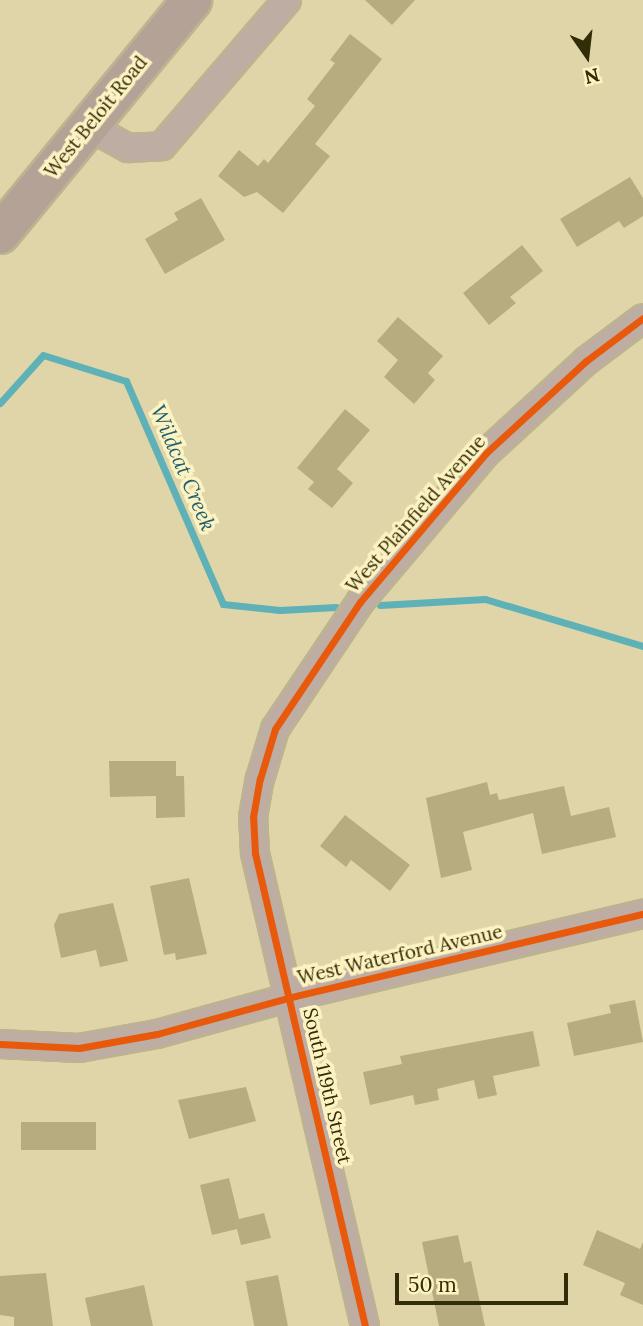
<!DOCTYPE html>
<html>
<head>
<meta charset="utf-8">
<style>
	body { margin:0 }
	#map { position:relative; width:643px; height:1326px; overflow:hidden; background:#e0d5a8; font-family:Lora,serif }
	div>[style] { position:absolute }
	.stream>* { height:7px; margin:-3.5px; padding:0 3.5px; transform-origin:3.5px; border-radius:3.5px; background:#5eb1b7 }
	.building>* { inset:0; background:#b6ac80; transform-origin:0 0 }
	.roads { filter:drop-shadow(2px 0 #bcb490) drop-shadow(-2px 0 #bcb490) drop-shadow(0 2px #bcb490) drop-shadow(0 -2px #bcb490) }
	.minor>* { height:26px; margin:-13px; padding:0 13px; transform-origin:13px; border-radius:13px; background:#bdada2 }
	.secondary>* { height:38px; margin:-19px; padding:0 19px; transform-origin:19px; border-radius:19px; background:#b5a297 }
	.cycleway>* { height:7px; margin:-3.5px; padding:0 3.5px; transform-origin:3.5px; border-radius:3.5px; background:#e8590c }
	span { translate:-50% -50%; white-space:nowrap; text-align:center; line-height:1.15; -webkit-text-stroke:7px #fcf2c2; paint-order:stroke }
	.street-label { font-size:19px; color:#332c08 }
	.water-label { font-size:21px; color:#22606f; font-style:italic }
	.north { position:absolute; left:552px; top:21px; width:70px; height:70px; -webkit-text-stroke:5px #fcf2c2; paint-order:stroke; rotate:166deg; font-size:19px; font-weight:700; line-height:28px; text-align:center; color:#332c08 }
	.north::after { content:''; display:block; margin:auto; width:24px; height:32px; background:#332c08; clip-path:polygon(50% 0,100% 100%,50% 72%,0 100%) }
	.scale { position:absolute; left:395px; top:1273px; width:173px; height:32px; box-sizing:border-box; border:4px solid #332c08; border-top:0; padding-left:9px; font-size:21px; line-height:24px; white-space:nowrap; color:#332c08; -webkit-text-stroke:5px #fcf2c2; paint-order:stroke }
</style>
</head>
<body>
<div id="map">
	<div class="stream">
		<div style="left:0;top:403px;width:64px;rotate:-48.1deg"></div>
		<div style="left:43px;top:355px;width:87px;rotate:17.4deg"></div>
		<div style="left:126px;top:381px;width:243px;rotate:66.5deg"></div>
		<div style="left:223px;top:604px;width:57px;rotate:6deg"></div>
		<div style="left:280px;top:610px;width:56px;rotate:-3.1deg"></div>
		<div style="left:380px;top:605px;width:105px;rotate:-3.3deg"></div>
		<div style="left:485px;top:599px;width:165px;rotate:16.6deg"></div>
	</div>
	<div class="building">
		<div style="clip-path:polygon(365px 0,415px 0,392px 25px)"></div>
		<div style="clip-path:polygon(350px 34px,382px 59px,315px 144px,330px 156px,283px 213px,257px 192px,244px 197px,218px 176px,239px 150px,258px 166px,264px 159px,268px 163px,315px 106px,307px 99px,335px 63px,330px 60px)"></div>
		<div style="clip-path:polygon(630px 177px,643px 198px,643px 216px,624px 228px,619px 221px,577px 247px,560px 219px)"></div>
		<div style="clip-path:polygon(201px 198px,225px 240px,165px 274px,145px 239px,178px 220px,174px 213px)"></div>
		<div style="clip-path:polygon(522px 245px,543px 271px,510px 297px,516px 303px,489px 325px,463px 293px)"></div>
		<div style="clip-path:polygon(398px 317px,443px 356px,428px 373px,435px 380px,414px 404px,384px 377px,398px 360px,377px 341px)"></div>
		<div style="clip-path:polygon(345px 409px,370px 430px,337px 469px,353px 483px,332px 508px,308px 489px,314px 482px,297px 468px)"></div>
		<div style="clip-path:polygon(109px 761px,176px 761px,176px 776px,184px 776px,185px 817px,156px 818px,156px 796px,110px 797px)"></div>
		<div style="clip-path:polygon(487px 782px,490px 795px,497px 793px,499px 800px,564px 786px,571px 816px,609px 807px,616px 837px,542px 854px,533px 813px,463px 832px,472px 870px,441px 878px,426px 798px)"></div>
		<div style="clip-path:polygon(345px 815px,410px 865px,390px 891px,351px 860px,346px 867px,320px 846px)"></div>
		<div style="clip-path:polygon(189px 878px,207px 954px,176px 960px,175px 953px,164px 955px,150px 886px)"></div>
		<div style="clip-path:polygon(113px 903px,128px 961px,100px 967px,96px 950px,61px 958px,54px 925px,59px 914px)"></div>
		<div style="clip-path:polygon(635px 1000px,643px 1042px,574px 1056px,567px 1023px,611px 1013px,609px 1005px)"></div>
		<div style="clip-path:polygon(533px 1031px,540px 1066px,493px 1076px,497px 1095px,478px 1099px,474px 1080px,437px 1089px,439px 1100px,415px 1105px,413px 1095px,370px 1105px,363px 1072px,402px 1064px,400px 1056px)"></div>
		<div style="clip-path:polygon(246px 1087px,256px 1121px,189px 1139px,178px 1100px)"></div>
		<div style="left:96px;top:1122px;width:28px;height:75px;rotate:90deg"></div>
		<div style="clip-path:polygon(229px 1178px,239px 1219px,264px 1213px,271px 1238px,241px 1245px,237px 1229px,212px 1235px,200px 1185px)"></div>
		<div style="clip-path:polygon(597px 1230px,640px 1249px,636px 1259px,643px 1242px,643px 1305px,620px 1295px,625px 1283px,583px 1265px)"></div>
		<div style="clip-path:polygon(458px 1235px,464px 1263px,471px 1261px,485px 1326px,439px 1326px,422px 1242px)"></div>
		<div style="clip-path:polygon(46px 1273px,53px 1326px,14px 1326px,14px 1317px,0 1315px,0 1276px)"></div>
		<div style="left:278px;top:1275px;width:52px;height:33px;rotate:79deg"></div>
		<div style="clip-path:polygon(144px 1285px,153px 1326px,91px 1326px,85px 1298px)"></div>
	</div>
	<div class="roads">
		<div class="minor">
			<div style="left:88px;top:126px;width:46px;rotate:28.8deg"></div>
			<div style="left:128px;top:148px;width:34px;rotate:-3deg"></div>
			<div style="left:162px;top:146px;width:192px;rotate:-49.4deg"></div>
			<div style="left:0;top:1044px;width:79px;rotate:2.9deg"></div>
			<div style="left:79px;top:1048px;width:79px;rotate:-10.2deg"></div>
			<div style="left:157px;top:1034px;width:139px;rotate:-15.4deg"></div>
			<div style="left:291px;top:997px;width:362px;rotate:-13.3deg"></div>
			<div style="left:365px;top:1326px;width:486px;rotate:-103.1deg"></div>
			<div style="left:255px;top:853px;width:36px;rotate:-93deg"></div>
			<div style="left:253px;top:817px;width:39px;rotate:-80deg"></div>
			<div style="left:260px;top:779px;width:52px;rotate:-73.3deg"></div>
			<div style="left:275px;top:729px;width:153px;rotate:-56.2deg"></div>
			<div style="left:360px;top:602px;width:195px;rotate:-49.8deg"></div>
			<div style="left:486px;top:453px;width:136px;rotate:-42.6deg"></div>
			<div style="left:586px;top:361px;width:71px;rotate:-37deg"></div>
		</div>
		<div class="secondary">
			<div style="left:0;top:234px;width:303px;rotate:-50.6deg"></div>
		</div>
	</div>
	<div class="cycleway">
		<div style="left:0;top:1044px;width:79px;rotate:2.9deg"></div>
		<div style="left:79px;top:1048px;width:79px;rotate:-10.2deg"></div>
		<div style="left:157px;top:1034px;width:139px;rotate:-15.4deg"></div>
		<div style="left:291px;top:997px;width:362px;rotate:-13.3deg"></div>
		<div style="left:365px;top:1326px;width:486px;rotate:-103.1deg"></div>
		<div style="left:255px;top:853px;width:36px;rotate:-93deg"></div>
		<div style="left:253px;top:817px;width:39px;rotate:-80deg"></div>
		<div style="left:260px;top:779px;width:52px;rotate:-73.3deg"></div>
		<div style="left:275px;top:729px;width:153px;rotate:-56.2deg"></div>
		<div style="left:360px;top:602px;width:195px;rotate:-49.8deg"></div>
		<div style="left:486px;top:453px;width:136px;rotate:-42.6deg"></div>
		<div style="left:586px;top:361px;width:71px;rotate:-37deg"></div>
	</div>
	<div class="street-label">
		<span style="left:96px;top:117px;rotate:-51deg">West Beloit Road</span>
		<span style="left:416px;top:514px;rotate:-49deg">West Plainfield Avenue</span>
		<span style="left:400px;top:955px;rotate:-13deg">West Waterford Avenue</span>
		<span style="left:327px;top:1086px;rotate:77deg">South 119th Street</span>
	</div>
	<div class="water-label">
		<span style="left:183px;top:468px;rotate:67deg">Wildcat Creek</span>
	</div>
	<div class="north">N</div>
	<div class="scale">50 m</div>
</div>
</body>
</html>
